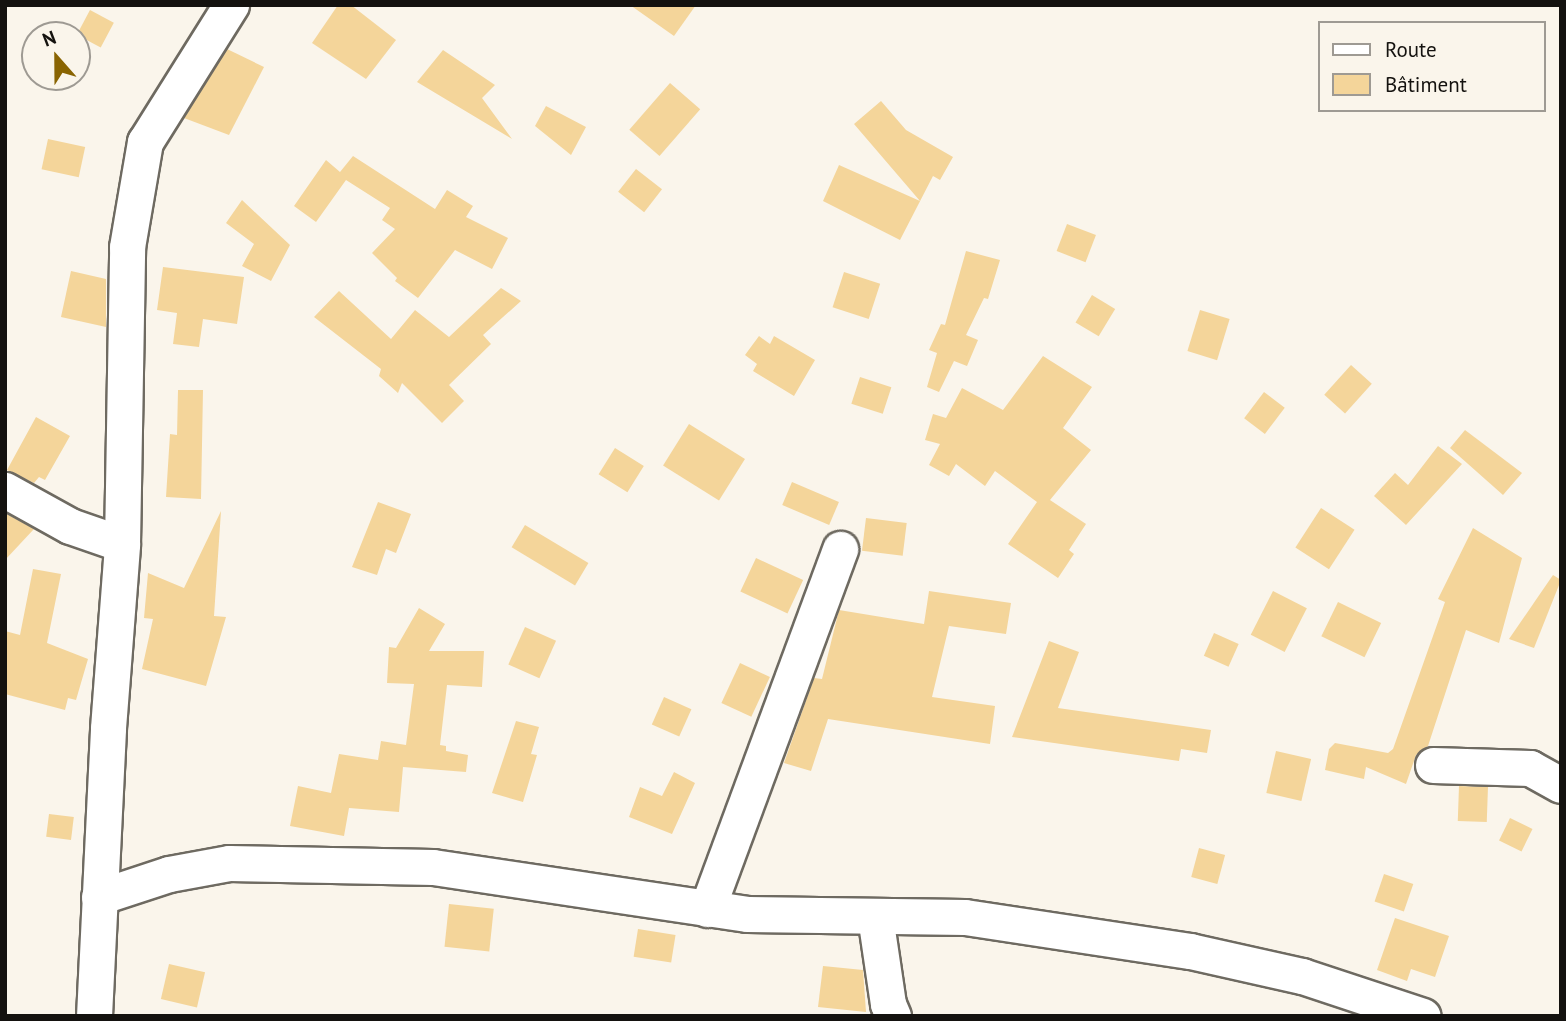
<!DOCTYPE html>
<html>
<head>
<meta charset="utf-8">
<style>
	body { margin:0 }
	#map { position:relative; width:1566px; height:1021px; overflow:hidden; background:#faf5eb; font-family:"PT Sans",sans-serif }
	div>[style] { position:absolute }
	.building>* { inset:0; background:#f4d59a; transform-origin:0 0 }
	.roads { filter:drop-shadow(2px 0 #6e6a61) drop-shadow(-2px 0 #6e6a61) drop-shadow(0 2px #6e6a61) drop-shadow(0 -2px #6e6a61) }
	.minor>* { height:35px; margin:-17.5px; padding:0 17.5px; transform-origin:17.5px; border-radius:17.5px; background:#fff }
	span { translate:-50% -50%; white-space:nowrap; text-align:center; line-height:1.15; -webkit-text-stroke:7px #faf5eb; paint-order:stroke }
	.frame { position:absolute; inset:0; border:7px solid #14120f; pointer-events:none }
	.legend { position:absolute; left:1318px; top:21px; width:228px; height:91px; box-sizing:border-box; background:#faf5eb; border:2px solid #9e9a93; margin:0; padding:9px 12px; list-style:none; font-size:21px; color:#14120f }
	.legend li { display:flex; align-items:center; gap:14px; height:35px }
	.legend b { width:35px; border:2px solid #9e9a93 }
	.north { position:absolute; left:21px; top:21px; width:70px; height:70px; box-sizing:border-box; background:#faf5eb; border:2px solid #9e9a93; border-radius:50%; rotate:339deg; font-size:19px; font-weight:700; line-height:28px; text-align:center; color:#14120f }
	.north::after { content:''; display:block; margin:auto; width:24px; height:32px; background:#896402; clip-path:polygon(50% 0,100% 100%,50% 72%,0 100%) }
</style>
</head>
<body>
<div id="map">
	<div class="building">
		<div style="clip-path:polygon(338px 5px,351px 5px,396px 40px,366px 79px,312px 43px)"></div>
		<div style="clip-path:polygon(630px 5px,696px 5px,674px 36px)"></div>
		<div style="left:90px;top:10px;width:27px;height:28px;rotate:28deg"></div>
		<div style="clip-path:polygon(227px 49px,264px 67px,229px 135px,184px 118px)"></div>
		<div style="clip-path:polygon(443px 50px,495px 85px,482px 98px,512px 139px,417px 82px)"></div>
		<div style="left:670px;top:83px;width:40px;height:62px;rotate:41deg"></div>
		<div style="clip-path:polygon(881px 101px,906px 130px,953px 157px,940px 180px,933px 176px,900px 240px,823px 201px,839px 165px,920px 201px,854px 124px)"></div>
		<div style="clip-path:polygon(546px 106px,586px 127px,571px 155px,535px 126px)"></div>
		<div style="left:48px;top:139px;width:38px;height:31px;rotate:12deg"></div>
		<div style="clip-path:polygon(353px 156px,435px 209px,447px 190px,473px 206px,466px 217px,508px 238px,492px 269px,455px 250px,418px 298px,395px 281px,397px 278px,372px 253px,395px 229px,382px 220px,390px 208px,346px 180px,316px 222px,294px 206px,326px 160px,340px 172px)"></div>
		<div style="left:636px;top:169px;width:33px;height:29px;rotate:38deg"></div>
		<div style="clip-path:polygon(242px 200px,290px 245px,271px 281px,242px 266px,254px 244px,226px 223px)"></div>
		<div style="left:1067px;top:224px;width:31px;height:29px;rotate:21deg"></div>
		<div style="clip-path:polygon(966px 251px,1000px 260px,988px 299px,984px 298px,966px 335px,978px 340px,967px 366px,954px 361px,939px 392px,927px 387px,937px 353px,929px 350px,941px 324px,945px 325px)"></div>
		<div style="clip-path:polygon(163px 267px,244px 277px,237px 324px,203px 319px,199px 347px,173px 344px,177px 313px,157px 310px)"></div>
		<div style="clip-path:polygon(71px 271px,106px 279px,106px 327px,61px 317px)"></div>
		<div style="left:844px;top:272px;width:38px;height:37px;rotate:18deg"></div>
		<div style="clip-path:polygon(501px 288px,521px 301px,483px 335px,491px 344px,449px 385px,464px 401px,442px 423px,402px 383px,398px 393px,379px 376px,381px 369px,314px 317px,339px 291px,391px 339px,415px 310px,449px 337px)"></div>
		<div style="left:1092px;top:295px;width:27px;height:32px;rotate:31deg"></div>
		<div style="left:1200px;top:310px;width:31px;height:43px;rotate:17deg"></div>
		<div style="clip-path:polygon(759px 336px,770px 344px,774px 336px,815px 360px,794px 396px,753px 371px,757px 364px,745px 355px)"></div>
		<div style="clip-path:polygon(1043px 356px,1092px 387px,1063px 428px,1091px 450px,1050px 500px,1086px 524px,1069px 550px,1074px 554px,1058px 578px,1008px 544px,1037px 502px,995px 471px,985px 486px,956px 464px,949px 476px,929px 465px,940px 444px,925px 440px,933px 414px,946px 418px,962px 388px,1003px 410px)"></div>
		<div style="left:1351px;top:365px;width:28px;height:40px;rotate:42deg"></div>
		<div style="left:860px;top:377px;width:33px;height:28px;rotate:18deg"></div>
		<div style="clip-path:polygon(178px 390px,203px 390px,201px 499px,166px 497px,170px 434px,177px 435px)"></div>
		<div style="left:1264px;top:392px;width:26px;height:33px;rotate:37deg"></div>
		<div style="clip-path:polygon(36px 417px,70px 436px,45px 480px,39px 477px,34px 483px,7px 470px)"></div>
		<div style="left:689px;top:424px;width:66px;height:49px;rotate:32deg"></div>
		<div style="clip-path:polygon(1465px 430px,1522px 473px,1503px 495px,1450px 448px)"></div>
		<div style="clip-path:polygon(1438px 446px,1462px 464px,1406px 525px,1374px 496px,1395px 473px,1408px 485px)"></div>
		<div style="left:615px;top:448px;width:34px;height:31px;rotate:32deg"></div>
		<div style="left:792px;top:482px;width:51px;height:25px;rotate:23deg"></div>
		<div style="clip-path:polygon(378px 502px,411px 514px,396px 553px,386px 549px,377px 575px,352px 567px)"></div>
		<div style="left:1321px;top:508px;width:40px;height:47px;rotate:33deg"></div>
		<div style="clip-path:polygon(221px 511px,214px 616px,226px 617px,206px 686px,142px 669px,153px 619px,144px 618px,148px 573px,184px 588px)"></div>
		<div style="clip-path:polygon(5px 513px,34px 529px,5px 560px)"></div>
		<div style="left:866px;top:518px;width:41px;height:33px;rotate:7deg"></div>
		<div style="left:525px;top:525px;width:74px;height:26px;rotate:31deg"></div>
		<div style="clip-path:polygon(1473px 528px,1522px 558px,1499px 643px,1466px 630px,1428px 746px,1416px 755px,1406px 784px,1366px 767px,1364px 779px,1325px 770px,1329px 749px,1335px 743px,1388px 753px,1393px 749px,1445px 602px,1438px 599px)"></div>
		<div style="left:756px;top:558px;width:52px;height:37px;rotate:25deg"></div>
		<div style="clip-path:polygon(33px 569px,61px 574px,47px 643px,88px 659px,76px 700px,68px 698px,65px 710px,5px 694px,5px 631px,20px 635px)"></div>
		<div style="clip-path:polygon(1553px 575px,1561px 580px,1534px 648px,1509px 639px)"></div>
		<div style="clip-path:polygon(929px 591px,1011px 603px,1006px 634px,949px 626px,932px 697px,995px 706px,990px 744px,828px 719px,811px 771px,784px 763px,814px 678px,822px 679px,839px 610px,924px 624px)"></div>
		<div style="left:1273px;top:591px;width:38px;height:49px;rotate:27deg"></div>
		<div style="left:1338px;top:602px;width:48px;height:38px;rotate:26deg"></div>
		<div style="clip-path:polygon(419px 608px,445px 624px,429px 651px,484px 651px,482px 687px,447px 685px,440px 745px,446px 746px,446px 751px,468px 755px,466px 772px,403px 767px,399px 812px,349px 808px,344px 836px,290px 826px,298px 786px,331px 793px,339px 754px,378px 760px,381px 741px,406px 745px,414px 684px,387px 683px,389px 647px,396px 648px)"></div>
		<div style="left:525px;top:627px;width:34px;height:41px;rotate:24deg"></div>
		<div style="left:1214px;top:633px;width:27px;height:25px;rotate:24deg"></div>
		<div style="clip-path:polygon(1049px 641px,1079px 652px,1058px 708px,1211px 730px,1207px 753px,1181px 749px,1179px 761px,1012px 737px)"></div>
		<div style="left:740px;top:663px;width:33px;height:44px;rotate:25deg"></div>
		<div style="left:664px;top:697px;width:30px;height:30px;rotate:24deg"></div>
		<div style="clip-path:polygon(516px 721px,539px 727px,531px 754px,537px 755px,523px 802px,492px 793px)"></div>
		<div style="left:1276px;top:751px;width:36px;height:43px;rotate:13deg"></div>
		<div style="clip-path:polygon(674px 772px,695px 783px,672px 834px,629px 817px,640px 787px,662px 796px)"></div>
		<div style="left:1459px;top:786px;width:29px;height:35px;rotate:2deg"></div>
		<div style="left:49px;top:814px;width:25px;height:23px;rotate:7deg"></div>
		<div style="left:1510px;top:818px;width:25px;height:25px;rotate:26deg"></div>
		<div style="left:1199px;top:848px;width:27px;height:30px;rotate:15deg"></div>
		<div style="left:1384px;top:874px;width:31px;height:29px;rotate:19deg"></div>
		<div style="left:449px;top:904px;width:45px;height:43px;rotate:6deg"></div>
		<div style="clip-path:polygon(1395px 918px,1449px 936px,1435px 977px,1411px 969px,1407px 981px,1377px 970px)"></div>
		<div style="left:638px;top:929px;width:38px;height:28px;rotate:9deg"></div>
		<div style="left:169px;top:964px;width:37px;height:36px;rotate:13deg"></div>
		<div style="clip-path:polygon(823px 966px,863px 970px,866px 1012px,818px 1007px)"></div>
	</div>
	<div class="roads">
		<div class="minor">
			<div style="left:5px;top:490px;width:74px;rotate:29deg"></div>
			<div style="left:70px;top:526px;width:55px;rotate:19.1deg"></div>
			<div style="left:1433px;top:765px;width:97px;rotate:1.8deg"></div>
			<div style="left:1530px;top:768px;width:35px;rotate:29deg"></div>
			<div style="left:99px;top:897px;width:74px;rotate:-18.2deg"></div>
			<div style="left:169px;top:874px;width:61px;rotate:-10.4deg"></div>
			<div style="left:229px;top:863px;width:204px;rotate:1.1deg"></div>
			<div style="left:433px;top:867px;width:317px;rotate:8.5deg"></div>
			<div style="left:747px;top:914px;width:218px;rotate:0.8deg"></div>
			<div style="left:965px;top:917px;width:228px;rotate:8.6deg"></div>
			<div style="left:1190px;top:951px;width:115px;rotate:12.6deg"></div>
			<div style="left:1302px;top:976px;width:127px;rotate:18.3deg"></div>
			<div style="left:707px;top:909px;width:384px;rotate:-69.7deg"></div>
			<div style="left:875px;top:916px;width:89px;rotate:81.6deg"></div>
			<div style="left:888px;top:1004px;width:13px;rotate:67deg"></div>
			<div style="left:94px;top:1016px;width:288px;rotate:-87.2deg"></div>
			<div style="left:108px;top:728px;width:185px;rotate:-85.6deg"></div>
			<div style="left:122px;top:544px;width:297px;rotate:-89deg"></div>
			<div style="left:127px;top:247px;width:107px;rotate:-80.3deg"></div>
			<div style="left:145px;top:142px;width:162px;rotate:-57.9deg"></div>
		</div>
	</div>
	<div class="frame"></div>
	<ul class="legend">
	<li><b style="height:9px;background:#fff"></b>Route</li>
	<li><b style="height:19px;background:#f4d59a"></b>Bâtiment</li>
	</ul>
	<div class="north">N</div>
</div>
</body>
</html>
